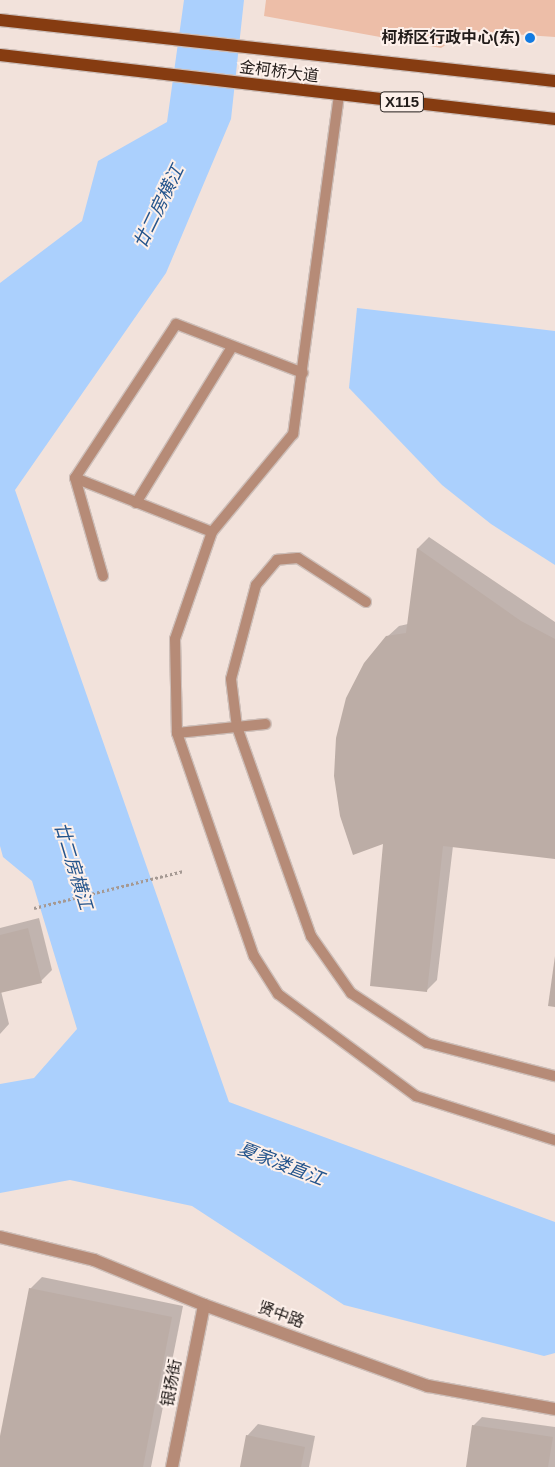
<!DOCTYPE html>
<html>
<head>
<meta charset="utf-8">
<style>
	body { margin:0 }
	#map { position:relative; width:555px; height:1467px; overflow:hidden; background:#f2e2db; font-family:Arial,"Noto Sans SC",sans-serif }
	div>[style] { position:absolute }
	.green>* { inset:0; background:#edbea8 }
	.water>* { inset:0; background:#abd0fd }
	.shadow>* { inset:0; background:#0003 }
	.building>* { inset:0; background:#bcada6 }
	.path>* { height:3px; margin-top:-1.5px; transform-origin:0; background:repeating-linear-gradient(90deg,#a59993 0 2.5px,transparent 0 5px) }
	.roads { filter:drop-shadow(1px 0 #cdbeb8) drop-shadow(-1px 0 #cdbeb8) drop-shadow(0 1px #cdbeb8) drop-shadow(0 -1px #cdbeb8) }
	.service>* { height:10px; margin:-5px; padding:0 5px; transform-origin:5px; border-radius:5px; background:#b68b77 }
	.minor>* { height:12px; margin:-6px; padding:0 6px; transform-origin:6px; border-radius:6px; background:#b68b77 }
	.primary>* { height:12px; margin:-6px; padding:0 6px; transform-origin:6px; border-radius:6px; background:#863c11 }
	.dots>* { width:14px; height:14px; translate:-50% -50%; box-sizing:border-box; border:2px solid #fdf0ea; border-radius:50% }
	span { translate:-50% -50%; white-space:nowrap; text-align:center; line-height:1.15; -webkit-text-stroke:4px #fdf0ea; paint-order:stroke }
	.shield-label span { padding:1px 4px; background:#fdf0ea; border:1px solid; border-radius:4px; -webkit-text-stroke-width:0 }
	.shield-label { font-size:15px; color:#221c1a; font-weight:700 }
	.poi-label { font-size:16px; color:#221c1a; font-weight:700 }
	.right { translate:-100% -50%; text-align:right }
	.street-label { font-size:16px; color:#221c1a }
	.water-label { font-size:18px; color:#24548c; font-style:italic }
</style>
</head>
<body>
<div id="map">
	<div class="green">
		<div style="clip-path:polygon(266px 0,555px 0,555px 37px,468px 31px,441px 48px,264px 16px)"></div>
	</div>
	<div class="water">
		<div style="clip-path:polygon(184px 0,244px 0,231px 119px,166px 273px,15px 490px,229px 1102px,555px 1222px,555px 1353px,544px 1356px,344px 1305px,192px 1206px,70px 1180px,0 1193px,0 1084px,34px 1078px,77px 1029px,32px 881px,3px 857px,0 846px,0 283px,82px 221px,98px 161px,167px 122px)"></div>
		<div style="clip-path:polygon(357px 308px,555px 331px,555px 565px,491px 524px,442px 485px,349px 388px)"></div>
	</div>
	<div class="shadow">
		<div style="clip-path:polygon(429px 537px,555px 622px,555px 858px,453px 846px,437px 980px,426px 991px,384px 842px,387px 637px,399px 626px,408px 624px,418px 548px)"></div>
		<div style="clip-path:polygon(39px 918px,52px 970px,41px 981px,1px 991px,9px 1024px,0 1034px,0 928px)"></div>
		<div style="clip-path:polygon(42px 1277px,183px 1306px,151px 1467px,0 1467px,0 1443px,30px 1289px)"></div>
		<div style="clip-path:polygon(482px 1417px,555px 1427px,555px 1467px,467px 1467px,473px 1426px)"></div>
		<div style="clip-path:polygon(258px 1424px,315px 1436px,309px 1467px,241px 1467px,247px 1436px)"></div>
	</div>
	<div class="building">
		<div style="clip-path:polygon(417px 548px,521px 621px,555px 639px,555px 859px,443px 846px,427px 992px,370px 986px,383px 844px,353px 855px,340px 816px,334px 776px,336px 738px,346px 698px,364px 663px,386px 636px,406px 633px)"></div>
		<div style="clip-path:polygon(28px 928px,42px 983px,0 993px,0 935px)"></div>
		<div style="clip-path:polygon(555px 956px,555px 1007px,548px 1006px)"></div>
		<div style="clip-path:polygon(29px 1288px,172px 1317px,143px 1467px,0 1467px,0 1436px)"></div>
		<div style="clip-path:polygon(472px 1425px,553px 1437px,548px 1467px,466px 1467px)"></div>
		<div style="clip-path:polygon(246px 1435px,305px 1447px,301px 1467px,240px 1467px)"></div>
	</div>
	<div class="path">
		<div style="left:34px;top:908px;width:154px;rotate:-13.9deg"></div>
	</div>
	<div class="roads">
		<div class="service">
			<div style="left:339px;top:95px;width:342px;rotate:97.7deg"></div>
			<div style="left:293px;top:434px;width:127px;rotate:129.6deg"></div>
			<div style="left:212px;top:532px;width:113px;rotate:109.1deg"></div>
			<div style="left:175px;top:639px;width:94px;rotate:88.8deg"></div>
			<div style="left:177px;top:733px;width:236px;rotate:71deg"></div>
			<div style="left:254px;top:956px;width:45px;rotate:57.7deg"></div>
			<div style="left:278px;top:994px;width:172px;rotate:36.5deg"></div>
			<div style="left:416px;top:1096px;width:146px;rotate:17.6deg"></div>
			<div style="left:75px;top:478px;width:147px;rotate:21.5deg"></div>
			<div style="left:136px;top:503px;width:183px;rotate:-58.4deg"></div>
			<div style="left:103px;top:576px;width:102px;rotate:-105.9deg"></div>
			<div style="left:75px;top:478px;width:184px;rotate:-56.7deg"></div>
			<div style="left:176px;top:324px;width:136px;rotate:21.1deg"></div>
			<div style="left:366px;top:602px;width:81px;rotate:-147.1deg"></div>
			<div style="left:298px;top:558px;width:21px;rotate:175deg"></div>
			<div style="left:277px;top:560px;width:33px;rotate:130deg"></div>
			<div style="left:256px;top:585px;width:97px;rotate:104.9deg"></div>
			<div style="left:231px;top:679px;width:48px;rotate:82.9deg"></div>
			<div style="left:237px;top:727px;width:222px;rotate:70.5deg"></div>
			<div style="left:311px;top:936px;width:70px;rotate:54.9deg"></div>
			<div style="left:351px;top:993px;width:91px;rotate:33.3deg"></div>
			<div style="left:427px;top:1043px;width:132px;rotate:14.5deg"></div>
			<div style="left:177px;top:733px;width:89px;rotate:-5.8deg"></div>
		</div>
		<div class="minor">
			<div style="left:0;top:1237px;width:97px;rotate:13.7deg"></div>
			<div style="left:94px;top:1260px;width:119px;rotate:22.2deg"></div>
			<div style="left:204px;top:1305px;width:238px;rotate:19.9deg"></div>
			<div style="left:428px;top:1386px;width:129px;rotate:10.3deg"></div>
			<div style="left:172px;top:1467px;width:165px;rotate:-78.8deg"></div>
		</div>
		<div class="primary">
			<div style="left:0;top:20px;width:558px;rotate:6.27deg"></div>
			<div style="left:0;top:55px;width:559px;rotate:6.58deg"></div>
		</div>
	</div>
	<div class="dots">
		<div style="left:530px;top:38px;background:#127be2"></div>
	</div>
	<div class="shield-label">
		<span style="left:402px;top:102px">X115</span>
	</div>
	<div class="poi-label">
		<span class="right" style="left:520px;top:38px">柯桥区行政中心(东)</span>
	</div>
	<div class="street-label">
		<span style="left:279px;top:72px;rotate:7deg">金柯桥大道</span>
		<span style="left:281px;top:1315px;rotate:20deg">贤中路</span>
		<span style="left:172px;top:1383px;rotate:-79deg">银扬街</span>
	</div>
	<div class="water-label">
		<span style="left:159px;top:207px;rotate:-64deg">廿二房横江</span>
		<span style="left:73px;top:866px;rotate:73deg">廿二房横江</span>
		<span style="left:281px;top:1164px;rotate:21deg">夏家溇直江</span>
	</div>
</div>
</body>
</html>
